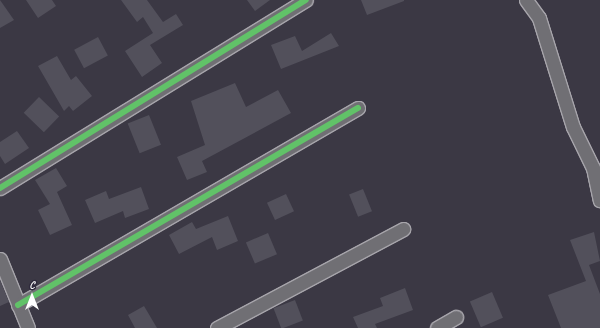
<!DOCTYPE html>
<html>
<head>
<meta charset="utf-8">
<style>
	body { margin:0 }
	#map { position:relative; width:600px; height:328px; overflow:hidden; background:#3b3844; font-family:Caveat,sans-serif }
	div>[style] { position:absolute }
	.building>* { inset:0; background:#52505b; transform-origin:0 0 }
	.roads { filter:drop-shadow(1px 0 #a7a5ab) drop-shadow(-1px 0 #a7a5ab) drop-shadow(0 1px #a7a5ab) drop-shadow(0 -1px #a7a5ab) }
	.minor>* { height:13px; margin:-6.5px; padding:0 6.5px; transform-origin:6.5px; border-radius:6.5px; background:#706f74 }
	.cycleway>* { height:6px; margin:-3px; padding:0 3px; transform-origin:3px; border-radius:3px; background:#61c268 }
	span { translate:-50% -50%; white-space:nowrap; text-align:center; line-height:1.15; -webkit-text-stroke:3.5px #2f2a3d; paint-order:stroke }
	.north { position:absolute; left:12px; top:276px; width:40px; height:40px; -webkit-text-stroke:3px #2f2a3d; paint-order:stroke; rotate:0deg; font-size:11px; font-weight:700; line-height:16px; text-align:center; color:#fff }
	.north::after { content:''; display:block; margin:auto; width:14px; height:18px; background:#fff; clip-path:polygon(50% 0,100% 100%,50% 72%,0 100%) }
</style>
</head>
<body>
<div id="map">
	<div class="building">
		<div style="clip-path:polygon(0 0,14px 20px,0 28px)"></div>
		<div style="clip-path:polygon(26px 0,52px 0,56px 6px,38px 18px)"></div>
		<div style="clip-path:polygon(121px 0,147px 0,163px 22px,176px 14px,183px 25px,150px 45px,162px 63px,142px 77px,125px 51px,153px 33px,143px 17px,137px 22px)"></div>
		<div style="clip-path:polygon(247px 0,270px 0,255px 11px)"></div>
		<div style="clip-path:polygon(361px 0,404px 0,404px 1px,367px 15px)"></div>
		<div style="clip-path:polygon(331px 33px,339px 46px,281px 69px,271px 45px,295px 36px,302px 51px)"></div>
		<div style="left:98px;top:37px;width:21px;height:27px;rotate:62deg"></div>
		<div style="clip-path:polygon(57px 56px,71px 80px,76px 76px,92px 96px,73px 111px,69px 106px,64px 111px,38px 66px)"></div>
		<div style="clip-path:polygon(235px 83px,246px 107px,278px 90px,291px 113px,202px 161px,207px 172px,187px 180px,177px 157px,205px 145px,191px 101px)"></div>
		<div style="left:39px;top:97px;width:28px;height:22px;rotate:44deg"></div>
		<div style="left:149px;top:115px;width:32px;height:23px;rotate:68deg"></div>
		<div style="clip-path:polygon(17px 131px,29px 148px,5px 164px,0 156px,0 142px)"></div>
		<div style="clip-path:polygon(56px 168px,67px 186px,57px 192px,72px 225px,50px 235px,38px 210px,50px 204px,35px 180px)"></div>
		<div style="clip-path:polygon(141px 187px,149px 209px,125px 218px,123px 211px,95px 223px,85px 200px,106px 191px,109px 199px)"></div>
		<div style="left:363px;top:189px;width:24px;height:15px;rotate:68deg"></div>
		<div style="left:286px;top:194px;width:19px;height:21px;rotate:65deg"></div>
		<div style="clip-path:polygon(228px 216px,238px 241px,217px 250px,212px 237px,179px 254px,169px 235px,192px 222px,196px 229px)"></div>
		<div style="clip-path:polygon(594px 232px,600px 261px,589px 265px,600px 294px,600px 328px,561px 328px,548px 295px,586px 281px,570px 240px)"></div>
		<div style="left:268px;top:233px;width:23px;height:24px;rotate:67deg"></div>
		<div style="clip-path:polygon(0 280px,9px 302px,0 306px)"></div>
		<div style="clip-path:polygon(405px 288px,413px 310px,375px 324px,377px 328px,358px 328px,353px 317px,383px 306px,380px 298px)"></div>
		<div style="left:492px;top:292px;width:28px;height:24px;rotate:67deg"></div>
		<div style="left:295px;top:300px;width:22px;height:23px;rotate:69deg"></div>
		<div style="clip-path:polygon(144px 306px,157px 328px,135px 328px,128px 315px)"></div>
	</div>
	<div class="roads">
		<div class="minor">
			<div style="left:526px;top:0;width:22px;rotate:54deg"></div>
			<div style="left:539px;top:18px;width:114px;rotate:72.7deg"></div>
			<div style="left:573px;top:127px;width:46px;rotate:64deg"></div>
			<div style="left:593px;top:168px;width:33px;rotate:78deg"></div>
			<div style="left:0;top:188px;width:359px;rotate:-31.6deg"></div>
			<div style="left:0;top:259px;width:74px;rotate:67.9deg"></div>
			<div style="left:18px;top:305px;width:393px;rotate:-30.1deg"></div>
			<div style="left:217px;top:328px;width:211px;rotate:-28deg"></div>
			<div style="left:437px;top:328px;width:22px;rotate:-30deg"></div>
		</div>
	</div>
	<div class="cycleway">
		<div style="left:0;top:188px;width:359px;rotate:-31.6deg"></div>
		<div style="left:18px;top:305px;width:393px;rotate:-30.1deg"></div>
	</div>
	<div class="north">С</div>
</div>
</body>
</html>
